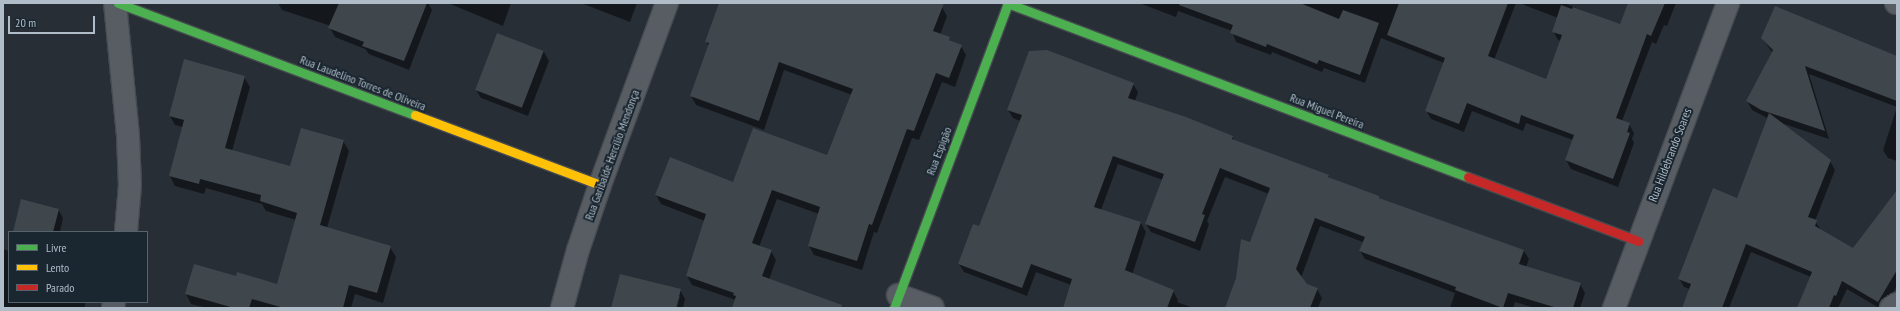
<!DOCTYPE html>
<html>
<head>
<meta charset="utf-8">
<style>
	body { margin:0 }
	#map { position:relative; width:1900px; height:311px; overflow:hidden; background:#272e35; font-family:"PT Sans Narrow",sans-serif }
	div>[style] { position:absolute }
	.shadow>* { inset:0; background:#0007 }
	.building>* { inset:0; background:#3f464c; transform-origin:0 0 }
	.roads { filter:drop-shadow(1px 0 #454a50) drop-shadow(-1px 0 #454a50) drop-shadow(0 1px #454a50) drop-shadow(0 -1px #454a50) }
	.street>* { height:22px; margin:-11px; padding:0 11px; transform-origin:11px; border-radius:11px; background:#575d63 }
	.fast>* { height:9px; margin:-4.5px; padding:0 4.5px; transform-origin:4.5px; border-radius:4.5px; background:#4caf50 }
	.slow>* { height:9px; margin:-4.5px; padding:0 4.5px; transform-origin:4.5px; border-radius:4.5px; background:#ffc107 }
	.jam>* { height:9px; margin:-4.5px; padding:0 4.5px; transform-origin:4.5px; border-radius:4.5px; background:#c62828 }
	span { translate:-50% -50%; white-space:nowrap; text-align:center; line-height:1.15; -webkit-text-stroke:4px #1a2630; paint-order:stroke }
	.street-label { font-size:12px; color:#b0bcc7 }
	.frame { position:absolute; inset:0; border:4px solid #b0bcc7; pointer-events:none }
	.legend { position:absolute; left:8px; top:231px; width:140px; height:72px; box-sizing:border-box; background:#1a2630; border:1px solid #56626c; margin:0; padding:5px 7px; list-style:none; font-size:12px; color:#b0bcc7 }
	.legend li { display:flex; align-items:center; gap:8px; height:20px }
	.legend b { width:20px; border:1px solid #56626c }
	.scale { position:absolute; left:8px; top:16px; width:87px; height:18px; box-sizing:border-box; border:2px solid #b0bcc7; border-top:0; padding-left:5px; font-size:12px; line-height:14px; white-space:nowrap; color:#b0bcc7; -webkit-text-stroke:3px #1a2630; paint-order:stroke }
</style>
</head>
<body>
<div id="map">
	<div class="shadow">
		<div style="clip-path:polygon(278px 3px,428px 3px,432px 10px,409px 70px,369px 54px,365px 49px,335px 37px,330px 28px,331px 26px,282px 10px)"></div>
		<div style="clip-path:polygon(448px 3px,511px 3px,503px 26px)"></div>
		<div style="clip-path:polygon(581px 3px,637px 3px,630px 22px)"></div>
		<div style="clip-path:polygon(718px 3px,931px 3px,942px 7px,947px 16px,940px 35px,961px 46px,966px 55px,955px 87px,942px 82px,919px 140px,912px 138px,877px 233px,874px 232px,862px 270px,814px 255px,809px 246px,819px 214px,777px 199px,759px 247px,771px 251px,776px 260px,769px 280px,844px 308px,733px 308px,736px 300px,692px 285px,687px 276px,705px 221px,661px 204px,656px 195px,734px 183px,827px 157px,852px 95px,784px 70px,764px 130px,696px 105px,691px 96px,709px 46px,706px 42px,720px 6px)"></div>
		<div style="clip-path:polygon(1139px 3px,1516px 3px,1494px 60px,1546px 81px,1561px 41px,1558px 40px,1553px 31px,1558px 18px,1524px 5px,1522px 3px,1564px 3px,1620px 25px,1629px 3px,1676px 3px,1667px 26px,1664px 25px,1656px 44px,1652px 42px,1622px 121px,1629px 124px,1634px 133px,1632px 139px,1634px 143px,1618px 187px,1571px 169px,1566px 160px,1573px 140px,1526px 123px,1523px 131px,1472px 111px,1464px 132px,1431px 119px,1426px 110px,1444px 63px,1381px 38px,1365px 83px,1324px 68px,1322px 72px,1272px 52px,1271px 55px,1236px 42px,1232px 31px,1178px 11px,1176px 17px)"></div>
		<div style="clip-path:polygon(497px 34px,544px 52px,549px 61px,528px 116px,481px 98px,476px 90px)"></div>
		<div style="clip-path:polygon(1762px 38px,1897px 63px,1897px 161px,1888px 158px,1883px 150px,1897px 107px,1809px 74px,1829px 139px,1781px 123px,1830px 161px,1835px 170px,1815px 221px,1821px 230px,1853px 250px,1897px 213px,1897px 286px,1884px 308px,1879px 308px,1847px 289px,1838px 308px,1798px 308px,1811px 277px,1751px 252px,1729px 308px,1683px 308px,1690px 289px,1684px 287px,1679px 278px,1738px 200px,1767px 118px,1752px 110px,1747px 101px,1772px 52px)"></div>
		<div style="clip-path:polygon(244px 77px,250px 87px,232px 151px,291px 167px,343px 141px,349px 151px,327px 228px,390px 247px,396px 257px,383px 303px,355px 294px,351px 308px,207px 308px,191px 304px,186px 294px,194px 265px,237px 277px,278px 285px,296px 220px,266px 211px,262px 204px,206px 188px,204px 194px,175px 186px,170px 176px,183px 127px,175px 125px,170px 116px)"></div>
		<div style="clip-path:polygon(1133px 84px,1138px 92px,1135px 101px,1232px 137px,1235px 141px,1328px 176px,1330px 178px,1379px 197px,1380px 199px,1524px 251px,1529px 259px,1526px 267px,1580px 284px,1585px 293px,1580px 308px,1535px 308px,1515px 302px,1513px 308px,1450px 308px,1455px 293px,1365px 259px,1360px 251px,1363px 242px,1320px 226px,1301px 278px,1306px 285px,1317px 289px,1322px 298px,1318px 308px,1242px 308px,1250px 244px,1269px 194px,1225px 177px,1207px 221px,1209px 224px,1200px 251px,1151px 232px,1146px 224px,1163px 180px,1118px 164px,1101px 210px,1141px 223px,1146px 232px,1132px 275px,1173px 291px,1178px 300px,1177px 302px,1193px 308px,1064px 308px,1071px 285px,1036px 272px,1027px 296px,964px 272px,959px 264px,980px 228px,1020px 121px,1013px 118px,1008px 110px)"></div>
		<div style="clip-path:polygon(58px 209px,63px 218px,60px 232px,14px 232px)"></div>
		<div style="clip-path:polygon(3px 249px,9px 251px,9px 249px,9px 302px,85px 302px,85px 308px,3px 308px)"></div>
		<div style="clip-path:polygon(680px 290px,685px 299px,683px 308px,677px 308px,680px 296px,678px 296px,675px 308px,612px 308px)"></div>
	</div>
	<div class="building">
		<div style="clip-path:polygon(339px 3px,427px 3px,404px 61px,362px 46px,364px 42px,328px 28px)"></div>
		<div style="clip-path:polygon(719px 3px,944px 3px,933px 31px,950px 37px,949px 40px,962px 45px,949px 78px,936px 73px,914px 131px,907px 129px,872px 225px,869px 224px,857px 261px,808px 246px,820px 207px,772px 190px,752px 243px,772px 250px,762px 276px,842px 305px,841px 308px,732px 308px,736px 296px,733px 295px,734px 293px,686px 276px,706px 214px,655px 195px,670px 157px,733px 182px,753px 128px,827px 155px,853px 89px,779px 62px,759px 121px,690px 96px,709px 43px,705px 42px)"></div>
		<div style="clip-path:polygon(1180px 3px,1300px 3px,1339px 19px,1343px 10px,1379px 23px,1360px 75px,1319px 60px,1317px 64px,1267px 44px,1266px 47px,1230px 33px,1233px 25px,1179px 5px)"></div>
		<div style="clip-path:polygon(1399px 3px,1508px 3px,1488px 56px,1546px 79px,1562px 35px,1552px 32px,1561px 5px,1572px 9px,1573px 7px,1620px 24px,1628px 3px,1665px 3px,1651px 36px,1647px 34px,1616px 118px,1630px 123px,1627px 132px,1630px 133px,1613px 179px,1565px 160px,1574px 135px,1521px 115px,1519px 124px,1467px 103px,1459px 124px,1425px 111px,1445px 58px,1387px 35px)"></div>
		<div style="clip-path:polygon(1775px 6px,1897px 56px,1897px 101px,1805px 66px,1825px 131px,1761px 110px,1746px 101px,1773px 50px,1761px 38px)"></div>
		<div style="left:497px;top:33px;width:50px;height:61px;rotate:21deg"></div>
		<div style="clip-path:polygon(1047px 50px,1134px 83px,1128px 98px,1186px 117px,1233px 136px,1232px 139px,1329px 175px,1328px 177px,1379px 196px,1379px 198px,1524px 250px,1519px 264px,1581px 283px,1573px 308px,1557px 308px,1508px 293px,1503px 308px,1455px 290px,1456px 287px,1359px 251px,1365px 237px,1315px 218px,1296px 269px,1307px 284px,1318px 288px,1310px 308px,1225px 308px,1236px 278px,1241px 239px,1250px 242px,1270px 188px,1220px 168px,1202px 214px,1205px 215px,1195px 242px,1145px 224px,1164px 174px,1113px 156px,1094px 207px,1141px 222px,1125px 270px,1174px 290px,1167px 308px,1063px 308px,1072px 279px,1031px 264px,1022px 288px,958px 264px,973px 224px,979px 226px,1022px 115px,1007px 110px,1029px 51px)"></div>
		<div style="clip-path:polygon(184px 59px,245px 76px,225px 148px,290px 166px,301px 128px,344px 140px,320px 225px,391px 246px,377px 293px,349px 285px,343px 308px,284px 308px,252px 299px,249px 308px,234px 308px,185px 294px,194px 264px,236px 276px,237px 272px,277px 284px,297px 213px,260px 201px,261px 195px,200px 179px,199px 184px,169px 176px,184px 120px,169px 116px)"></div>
		<div style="clip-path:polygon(1769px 113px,1831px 160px,1808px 217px,1817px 220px,1815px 226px,1853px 248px,1897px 190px,1897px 270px,1878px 302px,1842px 281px,1836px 296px,1834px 295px,1829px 308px,1797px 308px,1812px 272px,1746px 244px,1722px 308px,1682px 308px,1691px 284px,1678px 279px,1713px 188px,1737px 198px)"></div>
		<div style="clip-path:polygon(21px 199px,59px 209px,53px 232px,13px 232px)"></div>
		<div style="clip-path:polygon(620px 274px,681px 289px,676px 308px,611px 308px)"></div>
	</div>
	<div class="roads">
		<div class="street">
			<div style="left:115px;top:3px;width:134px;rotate:84.4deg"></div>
			<div style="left:128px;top:136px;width:49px;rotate:87.7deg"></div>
			<div style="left:130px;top:185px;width:47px;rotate:94.9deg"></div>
			<div style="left:1896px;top:3px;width:1px"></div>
			<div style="left:898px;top:295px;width:37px;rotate:20deg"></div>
			<div style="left:113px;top:308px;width:6px;rotate:-81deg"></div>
			<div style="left:562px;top:308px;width:60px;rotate:-74.6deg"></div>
			<div style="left:578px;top:250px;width:69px;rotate:-71.3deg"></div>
			<div style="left:600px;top:185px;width:194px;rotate:-69.8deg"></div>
			<div style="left:1614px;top:308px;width:326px;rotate:-69.5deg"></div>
			<div style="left:1891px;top:308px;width:7px;rotate:-34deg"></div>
		</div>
		<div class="fast">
			<div style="left:118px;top:3px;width:317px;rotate:20.7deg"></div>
			<div style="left:1007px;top:3px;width:493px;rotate:20.7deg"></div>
			<div style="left:894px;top:308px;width:326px;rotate:-69.5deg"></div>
		</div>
		<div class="slow">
			<div style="left:415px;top:115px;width:198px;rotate:20.7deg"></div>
		</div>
		<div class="jam">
			<div style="left:1468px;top:177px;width:182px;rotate:20.6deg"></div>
		</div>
	</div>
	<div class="street-label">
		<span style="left:363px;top:83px;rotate:21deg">Rua Laudelino Torres de Oliveira</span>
		<span style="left:1327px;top:111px;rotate:21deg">Rua Miguel Pereira</span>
		<span style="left:939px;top:151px;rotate:-69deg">Rua Espigão</span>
		<span style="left:612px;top:155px;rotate:-70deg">Rua Garibalde Hercílio Mendonça</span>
		<span style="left:1670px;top:155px;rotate:-69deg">Rua Hildebrando Soares</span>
	</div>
	<div class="frame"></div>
	<ul class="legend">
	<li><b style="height:5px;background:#4caf50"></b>Livre</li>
	<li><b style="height:5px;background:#ffc107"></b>Lento</li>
	<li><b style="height:5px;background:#c62828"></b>Parado</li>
	</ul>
	<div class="scale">20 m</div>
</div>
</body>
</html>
